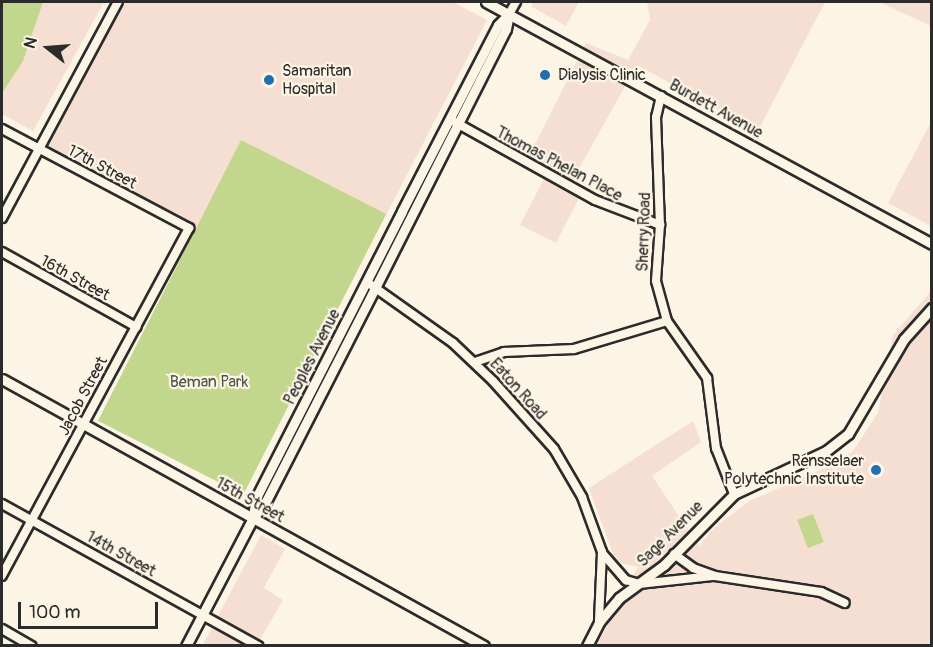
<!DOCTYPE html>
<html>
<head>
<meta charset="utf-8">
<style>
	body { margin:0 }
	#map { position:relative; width:933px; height:647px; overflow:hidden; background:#fcf5e5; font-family:Pangolin,sans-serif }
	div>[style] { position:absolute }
	.built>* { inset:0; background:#f5ded2 }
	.green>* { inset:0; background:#c2d78d; transform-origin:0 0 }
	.roads { filter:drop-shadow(2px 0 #2b2b2b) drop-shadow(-2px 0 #2b2b2b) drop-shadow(0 2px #2b2b2b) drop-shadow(0 -2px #2b2b2b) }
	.minor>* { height:8px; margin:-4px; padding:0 4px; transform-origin:4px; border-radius:4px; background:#fcf5e5 }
	.tertiary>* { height:9px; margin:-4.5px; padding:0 4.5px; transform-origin:4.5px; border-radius:4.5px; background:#fcf5e5 }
	.dots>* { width:16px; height:16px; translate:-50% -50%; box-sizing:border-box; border:3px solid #fcf5e5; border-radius:50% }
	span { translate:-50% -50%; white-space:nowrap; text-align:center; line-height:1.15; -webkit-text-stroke:4.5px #fcf5e5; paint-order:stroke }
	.poi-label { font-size:16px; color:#2b2b2b }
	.left { translate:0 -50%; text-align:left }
	.right { translate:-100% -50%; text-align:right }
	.street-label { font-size:16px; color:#2b2b2b }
	.park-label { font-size:16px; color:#515644 }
	.frame { position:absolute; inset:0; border:3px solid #2b2b2b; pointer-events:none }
	.north { position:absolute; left:18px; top:18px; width:60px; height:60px; -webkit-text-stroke:4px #fcf5e5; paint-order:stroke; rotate:287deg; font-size:16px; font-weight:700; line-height:24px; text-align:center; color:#2b2b2b }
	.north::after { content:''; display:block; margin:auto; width:21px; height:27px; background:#2b2b2b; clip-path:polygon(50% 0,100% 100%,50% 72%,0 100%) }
	.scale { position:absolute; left:18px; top:602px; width:140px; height:27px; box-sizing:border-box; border:3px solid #2b2b2b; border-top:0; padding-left:8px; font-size:18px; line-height:21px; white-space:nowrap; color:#2b2b2b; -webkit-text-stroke:4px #fcf5e5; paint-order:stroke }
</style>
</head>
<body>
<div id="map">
	<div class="built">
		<div style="clip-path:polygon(2px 2px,104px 2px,33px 131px,2px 114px)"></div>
		<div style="clip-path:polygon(125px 2px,453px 2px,487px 20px,386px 215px,241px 141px,193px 234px,41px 154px)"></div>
		<div style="clip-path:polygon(532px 2px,579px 2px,566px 26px,532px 7px)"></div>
		<div style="clip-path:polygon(647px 2px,825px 2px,758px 131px,637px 65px,572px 181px,584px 188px,556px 243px,520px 225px,544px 179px,523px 168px,586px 43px,628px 60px,650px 20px)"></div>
		<div style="clip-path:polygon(879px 2px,931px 2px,931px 26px)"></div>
		<div style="clip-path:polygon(931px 122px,931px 226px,888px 203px)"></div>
		<div style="clip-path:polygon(931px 291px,931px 645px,597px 645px,638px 567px,621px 563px,613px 554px,589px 488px,693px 421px,701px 442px,652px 476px,699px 546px,713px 529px,749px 501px,837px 463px,853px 451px,878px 413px,893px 335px)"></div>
		<div style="clip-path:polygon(261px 535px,285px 549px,264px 588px,283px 600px,257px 645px,202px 646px)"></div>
	</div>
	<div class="green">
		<div style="clip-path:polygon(2px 2px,43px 2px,23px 61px,2px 93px)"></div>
		<div style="left:241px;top:140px;width:163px;height:315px;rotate:27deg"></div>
		<div style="left:813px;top:514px;width:30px;height:17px;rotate:69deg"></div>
	</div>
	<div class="roads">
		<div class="minor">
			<div style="left:509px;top:14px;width:14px;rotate:-60deg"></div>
			<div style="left:661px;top:96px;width:22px;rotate:103deg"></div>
			<div style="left:656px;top:117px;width:108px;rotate:87.9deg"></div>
			<div style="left:660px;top:225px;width:56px;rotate:94.1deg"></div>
			<div style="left:656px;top:281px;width:41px;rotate:74.6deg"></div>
			<div style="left:667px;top:321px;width:70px;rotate:54.9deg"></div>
			<div style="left:707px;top:378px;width:71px;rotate:82.7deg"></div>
			<div style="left:716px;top:448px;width:49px;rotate:68.6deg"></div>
			<div style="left:453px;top:121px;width:162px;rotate:29.1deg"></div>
			<div style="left:595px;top:200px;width:70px;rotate:21deg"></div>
			<div style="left:2px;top:129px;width:212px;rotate:27.9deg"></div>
			<div style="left:189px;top:228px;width:395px;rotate:118.3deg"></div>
			<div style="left:2px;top:218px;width:245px;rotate:-61.8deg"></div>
			<div style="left:2px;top:252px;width:154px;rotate:29.2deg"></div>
			<div style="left:367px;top:282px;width:105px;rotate:35.3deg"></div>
			<div style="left:453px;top:343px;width:55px;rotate:43.5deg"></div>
			<div style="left:493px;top:381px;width:91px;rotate:48.1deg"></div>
			<div style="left:554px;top:449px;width:56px;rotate:59.7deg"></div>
			<div style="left:582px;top:497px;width:59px;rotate:70deg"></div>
			<div style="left:602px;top:552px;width:70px;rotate:92.5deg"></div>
			<div style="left:475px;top:362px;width:31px;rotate:-19deg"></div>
			<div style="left:504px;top:352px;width:70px;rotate:-2.5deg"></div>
			<div style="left:574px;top:349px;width:97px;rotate:-16.8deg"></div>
			<div style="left:2px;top:504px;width:293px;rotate:29deg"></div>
			<div style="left:603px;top:554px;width:35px;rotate:49deg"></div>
			<div style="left:626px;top:580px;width:14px;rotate:17deg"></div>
			<div style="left:639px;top:584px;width:74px;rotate:-6.2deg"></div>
			<div style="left:674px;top:554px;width:24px;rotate:36deg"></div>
			<div style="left:693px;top:568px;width:23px;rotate:20deg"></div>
			<div style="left:715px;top:576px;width:107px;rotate:8.6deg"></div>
			<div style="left:821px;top:592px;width:26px;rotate:25deg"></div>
			<div style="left:2px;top:629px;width:34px;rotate:30deg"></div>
		</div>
		<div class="tertiary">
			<div style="left:486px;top:2px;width:507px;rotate:28.48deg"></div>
			<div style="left:2px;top:379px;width:551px;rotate:28.98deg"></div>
			<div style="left:253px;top:516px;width:18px;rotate:-81deg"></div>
			<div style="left:256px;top:498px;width:322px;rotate:-63deg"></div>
			<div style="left:402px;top:211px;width:209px;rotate:-62.7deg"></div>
			<div style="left:498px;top:25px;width:16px;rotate:-45deg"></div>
			<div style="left:186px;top:646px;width:144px;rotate:-62.4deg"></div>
			<div style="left:253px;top:518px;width:19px;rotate:-51deg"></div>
			<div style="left:265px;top:503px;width:242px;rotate:-62.9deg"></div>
			<div style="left:375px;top:288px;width:290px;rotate:-63.2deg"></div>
			<div style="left:506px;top:29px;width:15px;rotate:-79deg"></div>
			<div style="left:587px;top:646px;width:27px;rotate:-63deg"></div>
			<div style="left:599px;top:622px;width:31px;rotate:-50deg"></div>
			<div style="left:619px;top:598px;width:56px;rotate:-36.3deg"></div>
			<div style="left:664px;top:565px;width:100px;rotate:-45.4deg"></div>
			<div style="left:734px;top:494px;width:102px;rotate:-25.1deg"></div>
			<div style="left:826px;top:451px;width:28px;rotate:-38deg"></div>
			<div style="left:848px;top:434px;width:110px;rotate:-59.5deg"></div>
			<div style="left:904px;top:339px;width:42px;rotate:-47.9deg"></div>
		</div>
	</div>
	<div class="dots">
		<div style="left:545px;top:75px;background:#1f6fb2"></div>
		<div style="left:269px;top:80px;background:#1f6fb2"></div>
		<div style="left:876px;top:470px;background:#1f6fb2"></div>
	</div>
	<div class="poi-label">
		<span class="left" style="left:282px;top:80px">Samaritan<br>Hospital</span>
		<span class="left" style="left:558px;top:75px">Dialysis Clinic</span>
		<span class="right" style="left:864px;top:470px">Rensselaer<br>Polytechnic Institute</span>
	</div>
	<div class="street-label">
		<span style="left:716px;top:109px;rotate:29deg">Burdett Avenue</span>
		<span style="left:559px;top:164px;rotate:28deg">Thomas Phelan Place</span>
		<span style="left:102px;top:167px;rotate:28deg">17th Street</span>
		<span style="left:644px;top:232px;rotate:-88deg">Sherry Road</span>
		<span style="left:75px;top:278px;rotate:29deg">16th Street</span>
		<span style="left:312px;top:357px;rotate:-63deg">Peoples Avenue</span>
		<span style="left:518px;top:389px;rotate:48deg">Eaton Road</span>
		<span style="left:83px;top:396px;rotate:-62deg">Jacob Street</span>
		<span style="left:250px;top:500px;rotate:29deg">15th Street</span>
		<span style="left:670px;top:534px;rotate:-45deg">Sage Avenue</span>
		<span style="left:121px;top:554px;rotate:29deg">14th Street</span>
	</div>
	<div class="park-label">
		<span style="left:209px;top:382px">Beman Park</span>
	</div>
	<div class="frame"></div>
	<div class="north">N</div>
	<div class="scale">100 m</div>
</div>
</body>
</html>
